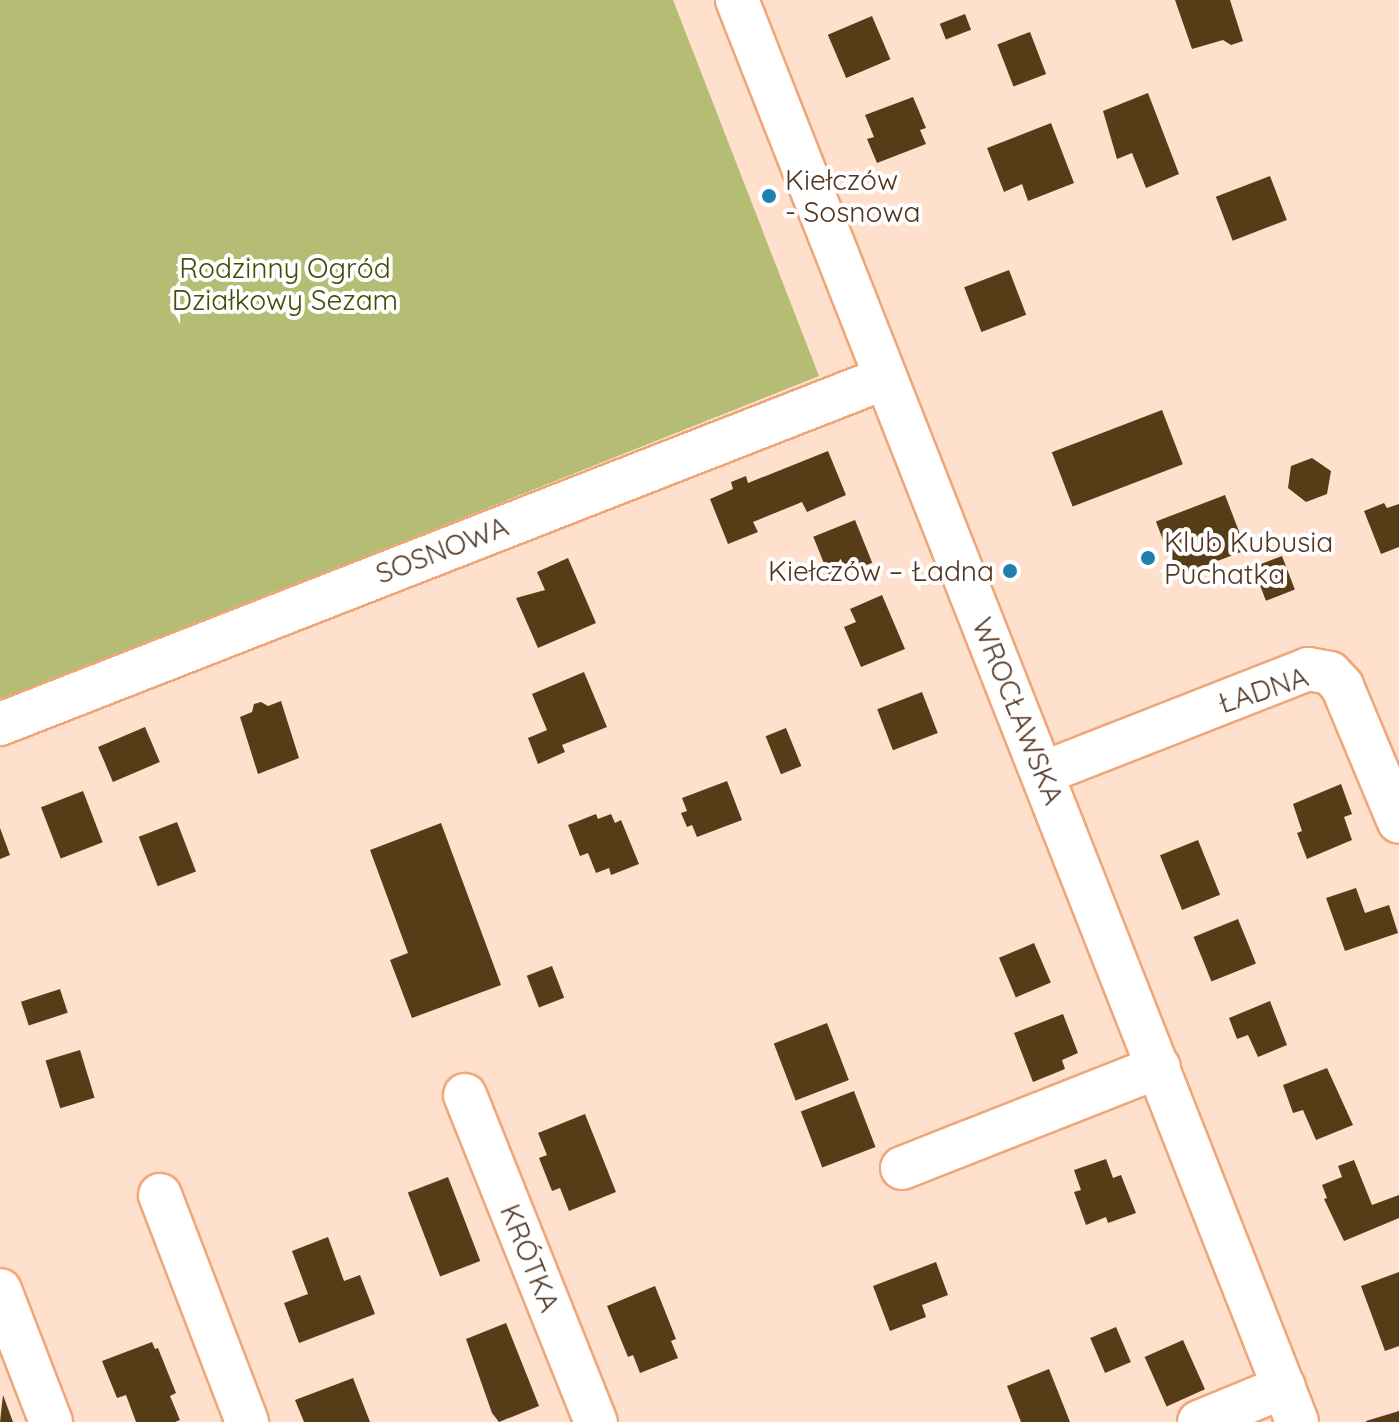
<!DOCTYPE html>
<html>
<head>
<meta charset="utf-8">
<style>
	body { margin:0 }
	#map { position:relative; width:1399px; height:1422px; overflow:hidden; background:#ffe0cd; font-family:Quicksand,sans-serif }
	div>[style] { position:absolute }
	.green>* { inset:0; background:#b5bd75 }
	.building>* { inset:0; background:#563d17; transform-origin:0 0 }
	.roads { filter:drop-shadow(2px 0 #efa777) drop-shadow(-2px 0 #efa777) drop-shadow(0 2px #efa777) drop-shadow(0 -2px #efa777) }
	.minor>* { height:42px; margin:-21px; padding:0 21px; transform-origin:21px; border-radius:21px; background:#fff }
	.dots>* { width:22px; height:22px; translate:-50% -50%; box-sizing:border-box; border:4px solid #fff; border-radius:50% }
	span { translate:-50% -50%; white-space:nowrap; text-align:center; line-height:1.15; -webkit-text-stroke:8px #fff; paint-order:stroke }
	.poi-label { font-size:28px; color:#523521 }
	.left { translate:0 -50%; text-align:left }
	.right { translate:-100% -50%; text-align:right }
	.park-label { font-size:28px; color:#464b07 }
	.street-label { font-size:28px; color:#523521 }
</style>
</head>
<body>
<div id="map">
	<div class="green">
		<div style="clip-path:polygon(0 0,673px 0,819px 376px,0 702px)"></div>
	</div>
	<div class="building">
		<div style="clip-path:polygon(1175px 0,1230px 0,1243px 41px,1231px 45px,1223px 40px,1192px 49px)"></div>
		<div style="left:965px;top:14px;width:17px;height:27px;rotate:69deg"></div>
		<div style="left:872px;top:16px;width:47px;height:48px;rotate:67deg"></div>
		<div style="left:1030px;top:32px;width:45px;height:35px;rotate:69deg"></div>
		<div style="clip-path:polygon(1148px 93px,1179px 174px,1146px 188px,1132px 153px,1117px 159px,1103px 111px)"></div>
		<div style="clip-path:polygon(913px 97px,926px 128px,920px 130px,926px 144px,877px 163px,867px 139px,874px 137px,865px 115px)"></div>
		<div style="clip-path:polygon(1051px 123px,1074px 183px,1028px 201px,1022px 184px,1004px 192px,987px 148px)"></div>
		<div style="left:1270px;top:176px;width:47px;height:58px;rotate:69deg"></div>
		<div style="left:1009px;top:270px;width:48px;height:48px;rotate:69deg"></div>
		<div style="left:1162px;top:410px;width:58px;height:118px;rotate:69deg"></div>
		<div style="clip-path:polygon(828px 451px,846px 495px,807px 512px,802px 502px,753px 522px,758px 532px,728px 544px,710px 499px,733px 489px,731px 482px,746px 476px,748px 483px)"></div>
		<div style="clip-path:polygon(1312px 458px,1331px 471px,1327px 494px,1306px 502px,1288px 488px,1291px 466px)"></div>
		<div style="left:1225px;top:495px;width:59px;height:74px;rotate:69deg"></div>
		<div style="clip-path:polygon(1384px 503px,1387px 508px,1399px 504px,1399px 547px,1381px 554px,1364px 511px)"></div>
		<div style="left:855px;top:520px;width:46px;height:45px;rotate:68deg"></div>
		<div style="left:1282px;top:556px;width:36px;height:31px;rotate:69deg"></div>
		<div style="clip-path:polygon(568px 558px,596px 623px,538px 648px,516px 598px,545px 590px,537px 572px)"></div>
		<div style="clip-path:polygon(882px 595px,905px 649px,861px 667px,844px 627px,856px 622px,850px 609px)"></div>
		<div style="clip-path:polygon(584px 672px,607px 727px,562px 745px,565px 752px,538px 764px,528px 738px,547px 730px,532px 694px)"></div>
		<div style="left:922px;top:692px;width:44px;height:48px;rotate:69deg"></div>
		<div style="clip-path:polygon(281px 701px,299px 758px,258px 774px,240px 717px,252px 712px,254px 704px,261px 702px,268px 706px)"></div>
		<div style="left:145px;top:727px;width:38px;height:51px;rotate:67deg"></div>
		<div style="left:786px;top:728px;width:41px;height:22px;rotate:68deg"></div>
		<div style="clip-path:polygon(727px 781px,742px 820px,697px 837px,692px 825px,687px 827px,681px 813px,687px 811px,682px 798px)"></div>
		<div style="clip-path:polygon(1341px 784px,1352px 814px,1344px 817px,1352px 840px,1307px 859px,1297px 833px,1302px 831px,1293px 804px)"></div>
		<div style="left:83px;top:791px;width:55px;height:45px;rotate:69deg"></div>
		<div style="clip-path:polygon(596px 814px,598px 819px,611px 814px,615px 823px,621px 820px,639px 864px,611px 875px,609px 868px,596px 873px,588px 853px,580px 856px,568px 825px)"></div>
		<div style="left:177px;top:822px;width:53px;height:41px;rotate:69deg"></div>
		<div style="clip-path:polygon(441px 823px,501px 985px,412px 1018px,390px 960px,408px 953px,370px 850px)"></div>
		<div style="clip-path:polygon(0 828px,10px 855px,0 859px)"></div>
		<div style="left:1198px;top:840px;width:59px;height:41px;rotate:68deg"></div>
		<div style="clip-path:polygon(1356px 888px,1365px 913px,1389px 905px,1398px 933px,1345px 951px,1326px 898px)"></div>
		<div style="left:1238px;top:919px;width:48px;height:48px;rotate:68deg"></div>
		<div style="left:1034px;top:943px;width:43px;height:38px;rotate:67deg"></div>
		<div style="left:552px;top:966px;width:34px;height:27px;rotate:69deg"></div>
		<div style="left:60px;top:989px;width:25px;height:41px;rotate:72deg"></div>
		<div style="clip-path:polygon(1270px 1001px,1287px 1045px,1258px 1057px,1248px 1035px,1237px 1039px,1229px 1018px)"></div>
		<div style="clip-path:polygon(1063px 1014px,1078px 1053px,1062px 1060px,1065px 1069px,1033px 1082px,1014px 1033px)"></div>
		<div style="left:827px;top:1023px;width:61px;height:57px;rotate:69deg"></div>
		<div style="left:80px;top:1050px;width:50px;height:36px;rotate:73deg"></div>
		<div style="clip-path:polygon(1327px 1068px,1353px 1125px,1316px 1140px,1303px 1110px,1293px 1113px,1283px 1085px)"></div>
		<div style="left:854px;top:1091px;width:60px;height:57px;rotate:69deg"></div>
		<div style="clip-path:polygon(585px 1114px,616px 1192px,569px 1211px,560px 1188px,552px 1191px,539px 1158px,547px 1155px,538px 1133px)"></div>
		<div style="clip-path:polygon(1106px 1159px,1113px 1178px,1121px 1175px,1136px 1213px,1108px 1223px,1106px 1217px,1086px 1225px,1074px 1192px,1081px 1190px,1074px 1170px)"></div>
		<div style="clip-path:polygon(1354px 1160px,1372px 1205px,1399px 1195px,1399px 1218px,1344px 1241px,1324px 1199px,1327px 1198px,1322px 1185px,1342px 1177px,1338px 1166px)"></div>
		<div style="left:448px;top:1177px;width:90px;height:43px;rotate:69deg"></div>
		<div style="clip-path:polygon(328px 1237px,344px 1281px,360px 1275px,375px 1314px,299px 1343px,284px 1303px,308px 1294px,292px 1251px)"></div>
		<div style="clip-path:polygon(936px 1262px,948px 1295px,922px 1305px,926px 1317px,890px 1331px,873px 1286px)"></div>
		<div style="clip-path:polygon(1399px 1272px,1399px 1346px,1385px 1351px,1361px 1286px)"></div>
		<div style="clip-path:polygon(655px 1286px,676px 1339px,671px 1341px,678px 1358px,640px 1373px,633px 1355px,628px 1357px,607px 1306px)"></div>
		<div style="clip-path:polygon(506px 1323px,539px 1406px,499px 1422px,492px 1413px,466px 1339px)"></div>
		<div style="left:1116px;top:1327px;width:38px;height:28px;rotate:67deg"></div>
		<div style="left:1183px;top:1340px;width:54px;height:42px;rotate:66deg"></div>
		<div style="clip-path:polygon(152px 1342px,155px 1349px,158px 1348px,176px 1393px,170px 1396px,180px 1420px,175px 1422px,136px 1422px,126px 1395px,117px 1398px,102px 1361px)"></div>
		<div style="clip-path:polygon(1049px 1369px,1070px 1422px,1021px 1422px,1007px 1386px)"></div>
		<div style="clip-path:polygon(353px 1378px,370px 1422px,304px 1422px,295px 1400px)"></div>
		<div style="clip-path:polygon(3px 1395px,13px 1422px,0 1422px)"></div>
		<div style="clip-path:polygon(1399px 1411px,1399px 1422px,1366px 1422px,1366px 1421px)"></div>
	</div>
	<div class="roads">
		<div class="minor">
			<div style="left:737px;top:0;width:1528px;rotate:68.5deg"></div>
			<div style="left:0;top:724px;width:950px;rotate:-21.35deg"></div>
			<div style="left:1043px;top:773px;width:285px;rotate:-21.4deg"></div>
			<div style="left:1308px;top:669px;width:22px;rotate:10deg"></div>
			<div style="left:1330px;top:673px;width:18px;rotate:47deg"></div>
			<div style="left:1342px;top:686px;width:147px;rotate:67.3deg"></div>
			<div style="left:465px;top:1095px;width:352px;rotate:68.2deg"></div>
			<div style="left:902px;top:1168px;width:276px;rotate:-21.5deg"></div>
			<div style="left:160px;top:1195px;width:243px;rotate:69deg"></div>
			<div style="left:0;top:1290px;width:142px;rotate:68.9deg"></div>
			<div style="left:1199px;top:1422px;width:92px;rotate:-22.4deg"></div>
		</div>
	</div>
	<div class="dots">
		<div style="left:769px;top:196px;background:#2181ad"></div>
		<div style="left:1148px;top:558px;background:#2181ad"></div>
		<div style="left:1010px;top:571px;background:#2181ad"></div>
	</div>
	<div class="poi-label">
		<span class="left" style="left:785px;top:196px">Kiełczów<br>- Sosnowa</span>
		<span class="left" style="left:1164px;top:558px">Klub Kubusia<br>Puchatka</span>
		<span class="right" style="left:994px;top:571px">Kiełczów – Ładna</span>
	</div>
	<div class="park-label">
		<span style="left:285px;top:284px">Rodzinny Ogród<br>Działkowy Sezam</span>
	</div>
	<div class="street-label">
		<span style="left:442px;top:550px;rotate:-21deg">SOSNOWA</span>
		<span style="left:1263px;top:690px;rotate:-18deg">ŁADNA</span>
		<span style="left:1018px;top:711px;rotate:68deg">WROCŁAWSKA</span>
		<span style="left:530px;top:1258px;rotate:68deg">KRÓTKA</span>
	</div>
</div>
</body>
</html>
